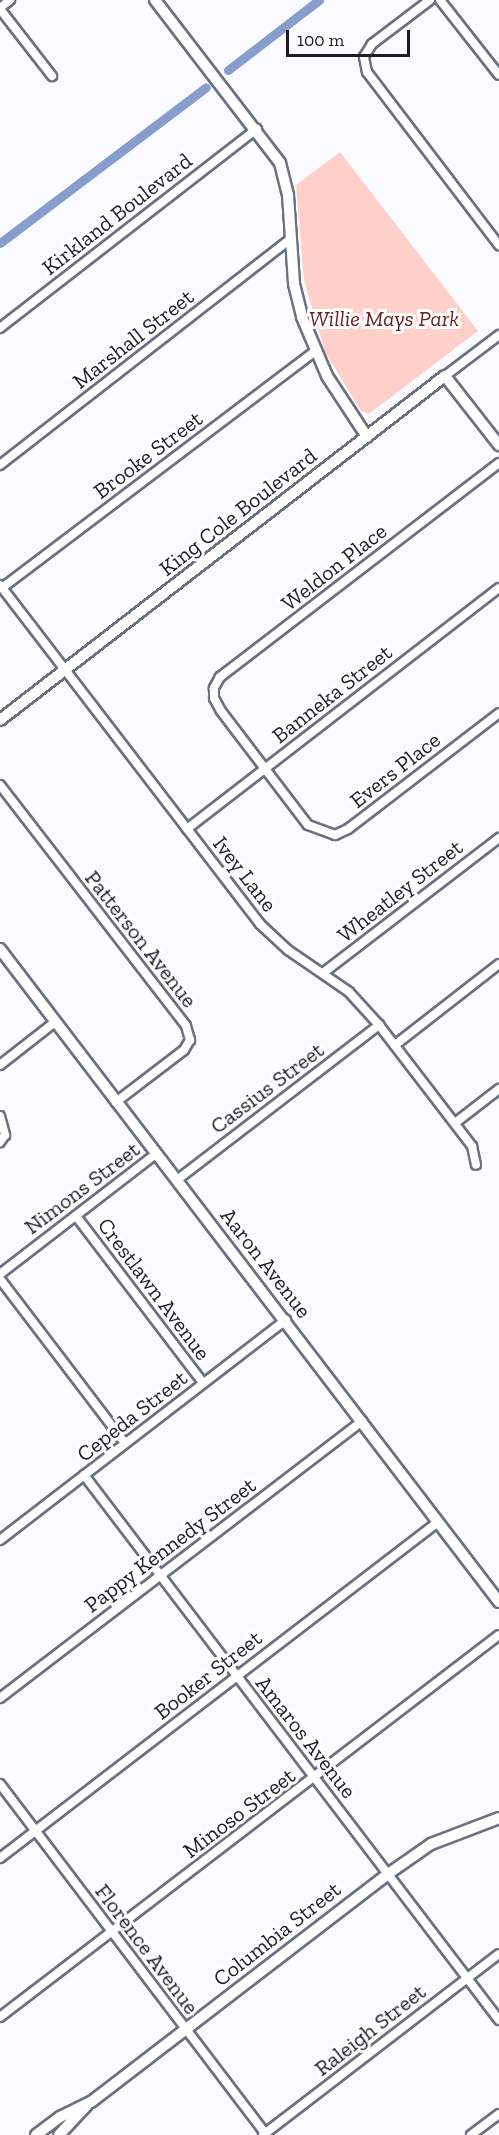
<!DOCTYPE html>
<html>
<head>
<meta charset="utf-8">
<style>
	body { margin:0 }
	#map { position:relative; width:499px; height:2135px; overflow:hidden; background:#fafbff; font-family:"Zilla Slab",serif }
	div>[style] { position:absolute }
	.green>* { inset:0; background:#fed0c9 }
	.canal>* { height:9px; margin:-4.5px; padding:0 4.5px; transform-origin:4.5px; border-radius:4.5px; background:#879dcd }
	.roads { filter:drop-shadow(2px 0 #6a7180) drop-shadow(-2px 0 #6a7180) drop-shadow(0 2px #6a7180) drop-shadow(0 -2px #6a7180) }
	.minor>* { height:8px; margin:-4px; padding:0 4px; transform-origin:4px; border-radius:4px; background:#fff }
	.tertiary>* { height:10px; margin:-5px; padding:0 5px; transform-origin:5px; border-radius:5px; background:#fff }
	span { translate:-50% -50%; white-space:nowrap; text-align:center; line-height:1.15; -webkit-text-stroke:6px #fff; paint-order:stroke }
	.street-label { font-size:22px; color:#1a1d23 }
	.park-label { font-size:22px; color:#6b231c; font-style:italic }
	.scale { position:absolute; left:286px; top:30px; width:124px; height:27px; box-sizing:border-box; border:3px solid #1a1d23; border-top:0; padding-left:8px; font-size:18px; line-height:21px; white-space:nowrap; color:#1a1d23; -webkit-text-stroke:4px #fff; paint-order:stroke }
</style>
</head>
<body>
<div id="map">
	<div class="green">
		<div style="clip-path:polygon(340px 152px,478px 331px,369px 414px,361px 411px,325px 352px,304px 280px,296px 185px)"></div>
	</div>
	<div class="canal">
		<div style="left:228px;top:70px;width:115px;rotate:-37.6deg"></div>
		<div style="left:0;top:243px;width:258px;rotate:-37.1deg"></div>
	</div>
	<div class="roads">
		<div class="minor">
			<div style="left:430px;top:0;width:73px;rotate:142.8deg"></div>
			<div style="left:372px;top:44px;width:15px;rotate:122deg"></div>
			<div style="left:364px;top:57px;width:15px;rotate:79deg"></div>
			<div style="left:367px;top:72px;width:218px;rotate:52.7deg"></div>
			<div style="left:440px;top:0;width:95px;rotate:51.8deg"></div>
			<div style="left:0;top:8px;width:13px;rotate:-39deg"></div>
			<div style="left:0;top:9px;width:85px;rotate:52.2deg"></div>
			<div style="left:0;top:328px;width:325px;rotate:-37.8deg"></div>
			<div style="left:445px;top:376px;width:68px;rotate:-37.2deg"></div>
			<div style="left:499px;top:463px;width:352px;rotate:142.5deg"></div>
			<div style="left:220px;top:677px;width:13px;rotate:119deg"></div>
			<div style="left:214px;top:688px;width:10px;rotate:90deg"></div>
			<div style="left:214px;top:698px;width:15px;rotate:62deg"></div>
			<div style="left:221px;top:711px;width:143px;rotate:52.7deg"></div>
			<div style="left:308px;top:825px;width:29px;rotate:20deg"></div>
			<div style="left:335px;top:835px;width:14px;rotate:-25deg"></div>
			<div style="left:348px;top:829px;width:190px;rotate:-37.5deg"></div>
			<div style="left:0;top:465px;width:365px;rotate:-37.9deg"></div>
			<div style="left:0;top:585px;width:427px;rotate:52.5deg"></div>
			<div style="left:260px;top:924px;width:38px;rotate:43deg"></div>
			<div style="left:288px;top:950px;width:74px;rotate:34.5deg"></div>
			<div style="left:349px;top:992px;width:45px;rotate:47.7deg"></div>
			<div style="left:379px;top:1025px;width:153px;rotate:52.5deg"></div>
			<div style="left:472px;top:1146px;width:19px;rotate:78deg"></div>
			<div style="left:2px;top:588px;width:393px;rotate:-37.1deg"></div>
			<div style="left:0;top:785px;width:304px;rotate:52.3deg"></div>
			<div style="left:186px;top:1026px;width:15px;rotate:74deg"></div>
			<div style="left:190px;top:1040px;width:12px;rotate:121deg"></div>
			<div style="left:184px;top:1050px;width:86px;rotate:142.6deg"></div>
			<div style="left:187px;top:829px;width:394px;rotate:-37.7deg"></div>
			<div style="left:323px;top:973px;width:222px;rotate:-37.5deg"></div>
			<div style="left:395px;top:1045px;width:132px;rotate:-37.9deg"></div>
			<div style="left:0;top:1065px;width:70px;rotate:-38deg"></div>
			<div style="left:0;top:1116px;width:20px;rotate:75deg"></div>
			<div style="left:5px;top:1135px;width:9px;rotate:126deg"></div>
			<div style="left:455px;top:1123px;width:56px;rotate:-37.7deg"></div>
			<div style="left:177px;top:1180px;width:255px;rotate:-37.5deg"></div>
			<div style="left:76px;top:1216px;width:210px;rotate:52.7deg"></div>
			<div style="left:0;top:1274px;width:198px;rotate:-37.6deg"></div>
			<div style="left:0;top:1279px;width:206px;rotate:52.7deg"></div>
			<div style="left:84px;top:1475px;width:685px;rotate:52.71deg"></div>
			<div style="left:0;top:1540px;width:361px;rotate:-37.6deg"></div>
			<div style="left:0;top:1698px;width:456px;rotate:-37.4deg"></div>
			<div style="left:0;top:1784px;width:440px;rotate:52.8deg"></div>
			<div style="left:0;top:1858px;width:552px;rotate:-37.49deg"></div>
			<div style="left:0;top:2017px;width:628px;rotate:-37.44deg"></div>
			<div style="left:263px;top:2135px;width:297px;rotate:-37.5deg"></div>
			<div style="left:471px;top:2135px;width:35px;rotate:-37deg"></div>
		</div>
		<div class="tertiary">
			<div style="left:155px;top:0;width:205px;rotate:52.5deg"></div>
			<div style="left:280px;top:163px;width:33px;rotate:76deg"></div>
			<div style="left:288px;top:195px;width:89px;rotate:86.1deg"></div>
			<div style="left:294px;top:284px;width:34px;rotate:76deg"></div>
			<div style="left:302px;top:317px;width:64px;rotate:67deg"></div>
			<div style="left:327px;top:376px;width:73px;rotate:56.7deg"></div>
			<div style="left:0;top:720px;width:562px;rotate:-37.71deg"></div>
			<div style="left:445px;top:376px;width:88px;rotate:52deg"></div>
			<div style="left:0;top:949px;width:822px;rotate:52.61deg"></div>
			<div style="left:36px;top:2135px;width:30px;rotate:-37deg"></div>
			<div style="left:60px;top:2117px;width:34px;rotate:-26deg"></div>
			<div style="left:91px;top:2102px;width:374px;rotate:-37.5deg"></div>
			<div style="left:388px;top:1874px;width:52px;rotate:-34.9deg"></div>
			<div style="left:431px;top:1844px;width:73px;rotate:-20.9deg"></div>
			<div style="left:59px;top:2135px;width:41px;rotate:-47deg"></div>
		</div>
	</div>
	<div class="street-label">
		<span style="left:117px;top:214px;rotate:-38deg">Kirkland Boulevard</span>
		<span style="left:133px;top:339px;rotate:-38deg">Marshall Street</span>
		<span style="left:148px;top:455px;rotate:-37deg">Brooke Street</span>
		<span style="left:238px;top:512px;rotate:-38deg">King Cole Boulevard</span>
		<span style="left:334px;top:567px;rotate:-38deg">Weldon Place</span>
		<span style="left:332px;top:694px;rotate:-38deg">Banneka Street</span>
		<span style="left:395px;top:770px;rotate:-38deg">Evers Place</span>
		<span style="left:245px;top:874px;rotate:52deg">Ivey Lane</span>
		<span style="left:400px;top:891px;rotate:-38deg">Wheatley Street</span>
		<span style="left:141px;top:939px;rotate:52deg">Patterson Avenue</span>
		<span style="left:267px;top:1088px;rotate:-37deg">Cassius Street</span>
		<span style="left:82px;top:1188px;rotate:-37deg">Nimons Street</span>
		<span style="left:266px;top:1263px;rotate:52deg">Aaron Avenue</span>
		<span style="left:154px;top:1289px;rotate:53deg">Crestlawn Avenue</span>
		<span style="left:132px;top:1416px;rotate:-38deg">Cepeda Street</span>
		<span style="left:170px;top:1545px;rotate:-37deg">Pappy Kennedy Street</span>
		<span style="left:208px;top:1675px;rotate:-38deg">Booker Street</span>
		<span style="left:306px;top:1737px;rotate:52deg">Amaros Avenue</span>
		<span style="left:239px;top:1813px;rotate:-37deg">Minoso Street</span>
		<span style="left:277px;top:1934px;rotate:-38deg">Columbia Street</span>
		<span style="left:147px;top:1949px;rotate:53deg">Florence Avenue</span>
		<span style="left:370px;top:2030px;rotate:-38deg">Raleigh Street</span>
	</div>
	<div class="park-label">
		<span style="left:384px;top:319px">Willie Mays Park</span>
	</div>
	<div class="scale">100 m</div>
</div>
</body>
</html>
